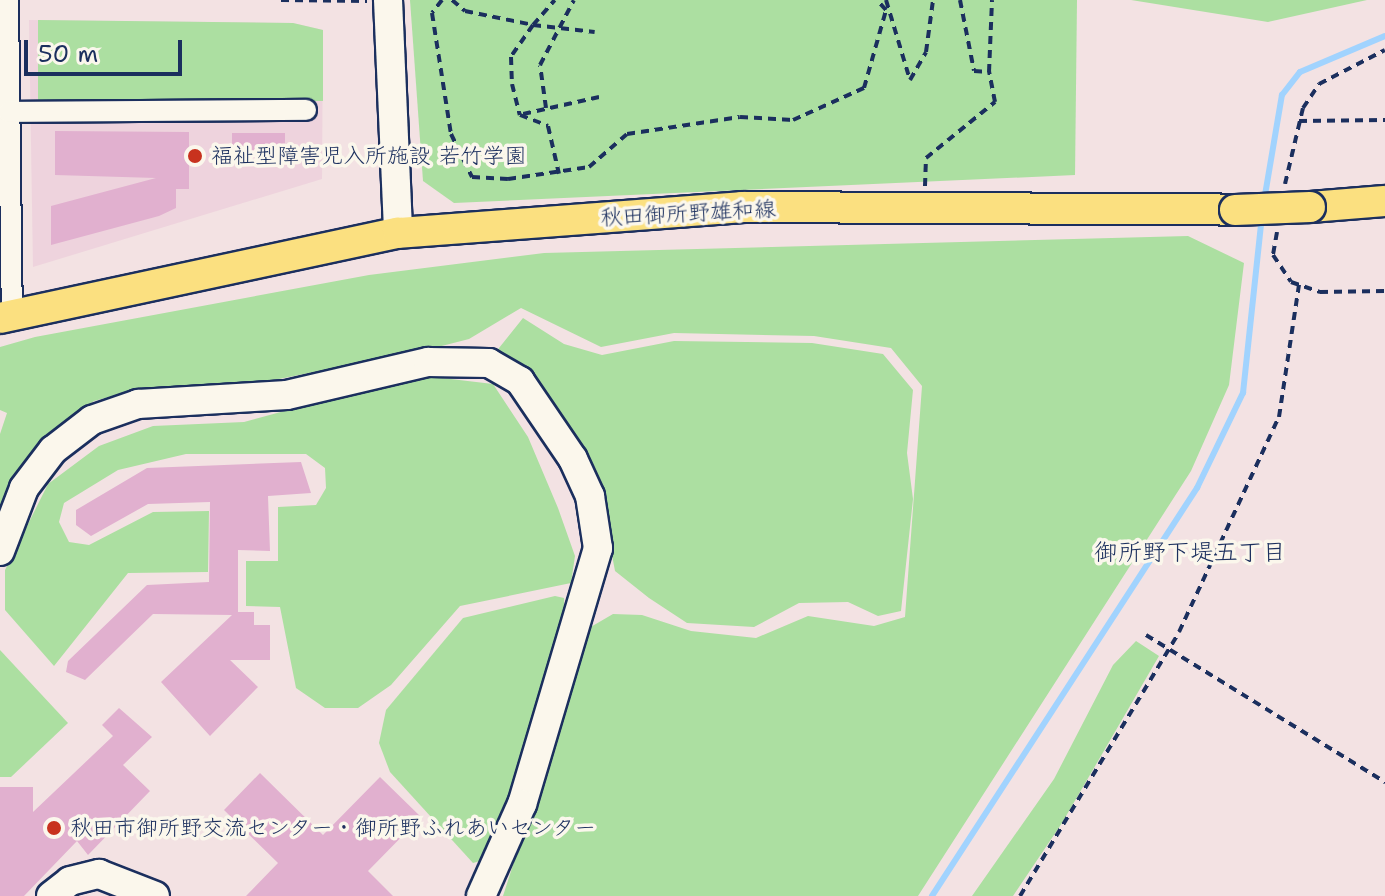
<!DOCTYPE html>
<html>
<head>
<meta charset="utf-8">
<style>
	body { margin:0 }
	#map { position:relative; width:1385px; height:896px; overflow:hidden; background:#f3e2e3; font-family:"Shantell Sans","Klee One",sans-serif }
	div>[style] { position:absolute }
	.built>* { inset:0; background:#eed3dd }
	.green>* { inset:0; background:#acdfa1 }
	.stream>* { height:6px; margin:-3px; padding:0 3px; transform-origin:3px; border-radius:3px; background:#a1d3fe }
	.building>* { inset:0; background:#e1b0cf; transform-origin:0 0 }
	.path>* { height:4px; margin-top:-2px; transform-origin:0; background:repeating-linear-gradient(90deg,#1b2f5e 0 8px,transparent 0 14px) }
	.roads { filter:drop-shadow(2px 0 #1b2f5e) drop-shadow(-2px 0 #1b2f5e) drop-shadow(0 2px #1b2f5e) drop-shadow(0 -2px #1b2f5e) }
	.street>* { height:20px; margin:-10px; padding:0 10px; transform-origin:10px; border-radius:10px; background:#fbf7ec }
	.secondary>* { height:28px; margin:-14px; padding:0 14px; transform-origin:14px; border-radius:14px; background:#fbf7ec }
	.primary>* { height:30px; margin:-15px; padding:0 15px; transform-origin:15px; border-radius:15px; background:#fbe080 }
	.bridges { filter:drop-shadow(2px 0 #1b2f5e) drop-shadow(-2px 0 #1b2f5e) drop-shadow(0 2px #1b2f5e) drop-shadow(0 -2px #1b2f5e) }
	.primary-bridge>* { height:30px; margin:-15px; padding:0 15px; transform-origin:15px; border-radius:15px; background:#fbe080 }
	.dots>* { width:22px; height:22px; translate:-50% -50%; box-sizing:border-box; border:4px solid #fbf7ec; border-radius:50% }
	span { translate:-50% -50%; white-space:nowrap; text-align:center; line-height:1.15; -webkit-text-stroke:7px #fbf7ec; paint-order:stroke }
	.poi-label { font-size:22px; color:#1b2f5e }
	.left { translate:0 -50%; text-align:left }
	.street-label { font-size:22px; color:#1b2f5e }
	.neighbourhood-label { font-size:24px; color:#1b2f5e }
	.scale { position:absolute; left:24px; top:40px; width:158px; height:36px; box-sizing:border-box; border:4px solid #1b2f5e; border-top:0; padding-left:10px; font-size:24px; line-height:28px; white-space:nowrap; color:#1b2f5e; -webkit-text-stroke:6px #fbf7ec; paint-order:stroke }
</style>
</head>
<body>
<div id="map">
	<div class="built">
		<div style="clip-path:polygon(29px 20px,293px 23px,323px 30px,322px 179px,33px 267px)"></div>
	</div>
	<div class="green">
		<div style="clip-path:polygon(410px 0,1077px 0,1075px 175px,454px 203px,423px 181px)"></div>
		<div style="clip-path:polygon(1131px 0,1367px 0,1268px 22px)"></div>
		<div style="clip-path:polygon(38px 20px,293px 23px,323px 30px,323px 101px,38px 102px)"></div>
		<div style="clip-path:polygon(1188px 236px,1244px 263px,1229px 385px,1191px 471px,918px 896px,503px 896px,589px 628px,613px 614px,642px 615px,691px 631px,756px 638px,808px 616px,874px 626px,905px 617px,922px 386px,891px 348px,814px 336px,674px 333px,601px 347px,521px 308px,469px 339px,430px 349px,264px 382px,143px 388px,94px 401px,59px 427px,20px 473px,0 528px,0 434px,7px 413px,0 410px,0 347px,35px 337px,369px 275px,544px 253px)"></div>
		<div style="clip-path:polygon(523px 318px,564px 344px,602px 355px,674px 341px,812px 343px,883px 354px,913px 390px,907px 453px,913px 499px,901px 611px,878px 616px,848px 602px,799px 603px,754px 627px,687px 623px,649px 598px,615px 571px,599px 487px,495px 353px)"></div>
		<div style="clip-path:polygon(417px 375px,493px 384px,528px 437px,558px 508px,575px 556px,571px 583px,460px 606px,391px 685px,358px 708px,325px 708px,296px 688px,280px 607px,246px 606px,246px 561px,278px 561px,278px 507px,316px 505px,326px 488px,325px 468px,306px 454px,186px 454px,118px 470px,64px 503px,59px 522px,69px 542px,89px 545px,153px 512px,209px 511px,208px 572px,128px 573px,54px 666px,5px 610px,5px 570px,48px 484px,99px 446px,153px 426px,244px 422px)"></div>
		<div style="clip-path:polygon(555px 596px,564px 598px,565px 619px,515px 791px,487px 859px,473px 863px,390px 772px,379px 743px,386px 710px,463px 618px)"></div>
		<div style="clip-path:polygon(1136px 641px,1159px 656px,1062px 823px,1013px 896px,972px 896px,1054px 779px,1113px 665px)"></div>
		<div style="clip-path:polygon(0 650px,68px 723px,11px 777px,0 777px)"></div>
	</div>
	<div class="stream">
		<div style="left:1264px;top:201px;width:108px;rotate:-80.4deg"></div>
		<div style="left:1282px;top:95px;width:29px;rotate:-52deg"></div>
		<div style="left:1300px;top:72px;width:92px;rotate:-23deg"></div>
		<div style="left:932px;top:896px;width:487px;rotate:-57deg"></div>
		<div style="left:1197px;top:488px;width:106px;rotate:-64.2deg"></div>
		<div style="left:1243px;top:393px;width:178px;rotate:-83.9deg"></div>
	</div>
	<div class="building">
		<div style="clip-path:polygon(55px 131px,189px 132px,189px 189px,176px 189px,176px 208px,159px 216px,51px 245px,51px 206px,156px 178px,55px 175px)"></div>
		<div style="left:285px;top:133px;width:31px;height:53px;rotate:90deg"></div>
		<div style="clip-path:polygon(301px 462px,311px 493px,268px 496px,270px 551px,238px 550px,238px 612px,254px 612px,254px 625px,270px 625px,270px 660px,230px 660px,258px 687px,210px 736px,161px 682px,232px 615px,153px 614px,85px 680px,66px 672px,68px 661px,147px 585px,209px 582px,210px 502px,148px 504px,91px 536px,76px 525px,76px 510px,147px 468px)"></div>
		<div style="clip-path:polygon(119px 708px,152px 737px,123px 765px,150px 791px,88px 855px,77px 841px,24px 896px,0 896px,0 787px,33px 787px,33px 812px,113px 736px,102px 725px)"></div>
		<div style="clip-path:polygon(260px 773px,323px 835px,380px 777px,421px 817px,368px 871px,393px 896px,246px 896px,278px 863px,224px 810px)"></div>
	</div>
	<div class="path">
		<div style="left:281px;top:0;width:86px;rotate:0.7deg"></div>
		<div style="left:442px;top:0;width:16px;rotate:128deg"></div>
		<div style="left:432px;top:13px;width:122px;rotate:81.1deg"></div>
		<div style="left:451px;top:134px;width:48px;rotate:64deg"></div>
		<div style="left:472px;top:177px;width:36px;rotate:3deg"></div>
		<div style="left:508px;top:179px;width:82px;rotate:-8.4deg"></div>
		<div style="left:589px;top:167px;width:50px;rotate:-41deg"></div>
		<div style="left:627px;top:134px;width:114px;rotate:-8.6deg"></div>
		<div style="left:740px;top:117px;width:53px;rotate:3.2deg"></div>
		<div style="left:793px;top:120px;width:78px;rotate:-24.3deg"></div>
		<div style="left:864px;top:88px;width:81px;rotate:-74.2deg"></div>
		<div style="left:886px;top:10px;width:13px;rotate:-132deg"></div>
		<div style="left:452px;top:0;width:17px;rotate:40deg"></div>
		<div style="left:465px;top:11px;width:69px;rotate:11.6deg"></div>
		<div style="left:533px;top:25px;width:39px;rotate:125deg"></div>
		<div style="left:511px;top:57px;width:27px;rotate:88deg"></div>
		<div style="left:512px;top:84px;width:32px;rotate:76deg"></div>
		<div style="left:520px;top:115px;width:30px;rotate:21deg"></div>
		<div style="left:548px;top:126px;width:49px;rotate:77.1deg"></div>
		<div style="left:886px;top:0;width:84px;rotate:73.3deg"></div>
		<div style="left:910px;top:80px;width:32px;rotate:-60deg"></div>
		<div style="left:926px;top:52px;width:52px;rotate:-82.3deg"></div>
		<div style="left:960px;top:0;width:72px;rotate:78.8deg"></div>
		<div style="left:974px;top:71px;width:15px;rotate:4deg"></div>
		<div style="left:989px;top:72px;width:72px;rotate:-87.6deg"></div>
		<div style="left:533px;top:25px;width:62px;rotate:6.4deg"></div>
		<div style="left:533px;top:25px;width:33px;rotate:-49deg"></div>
		<div style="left:546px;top:108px;width:43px;rotate:-97.9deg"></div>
		<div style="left:540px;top:65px;width:73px;rotate:-62.4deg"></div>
		<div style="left:523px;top:114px;width:78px;rotate:-12.6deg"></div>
		<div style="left:1299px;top:121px;width:86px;rotate:-0.7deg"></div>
		<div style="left:1285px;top:184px;width:78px;rotate:-76.7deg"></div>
		<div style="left:1303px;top:108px;width:29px;rotate:-56deg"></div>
		<div style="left:1319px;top:84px;width:74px;rotate:-27.3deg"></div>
		<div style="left:925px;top:186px;width:28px;rotate:-88deg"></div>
		<div style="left:926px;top:158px;width:89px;rotate:-39.1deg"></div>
		<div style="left:995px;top:102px;width:31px;rotate:-101deg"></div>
		<div style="left:1277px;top:232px;width:23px;rotate:100deg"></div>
		<div style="left:1273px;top:255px;width:32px;rotate:56deg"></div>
		<div style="left:1291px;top:282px;width:31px;rotate:19deg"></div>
		<div style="left:1320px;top:292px;width:65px;rotate:-0.9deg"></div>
		<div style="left:1146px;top:635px;width:281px;rotate:31.6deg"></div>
		<div style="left:1020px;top:896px;width:308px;rotate:-58.9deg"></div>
		<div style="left:1179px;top:632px;width:237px;rotate:-65.1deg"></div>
		<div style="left:1279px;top:417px;width:134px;rotate:-81.4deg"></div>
	</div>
	<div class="roads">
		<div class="street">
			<div style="left:8px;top:0;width:314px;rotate:89.3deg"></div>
			<div style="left:9px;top:112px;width:297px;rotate:-0.4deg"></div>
		</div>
		<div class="secondary">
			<div style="left:388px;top:0;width:233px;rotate:87.5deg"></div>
			<div style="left:0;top:551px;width:67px;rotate:-69.1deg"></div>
			<div style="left:24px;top:488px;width:48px;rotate:-52.7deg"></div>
			<div style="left:53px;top:450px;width:49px;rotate:-37.6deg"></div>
			<div style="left:92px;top:420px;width:49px;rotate:-19.2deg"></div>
			<div style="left:138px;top:404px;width:149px;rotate:-3.5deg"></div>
			<div style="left:287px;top:395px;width:145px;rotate:-13.2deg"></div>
			<div style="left:428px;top:362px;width:61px;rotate:0.9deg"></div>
			<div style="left:489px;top:363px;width:36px;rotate:30deg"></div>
			<div style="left:520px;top:381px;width:94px;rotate:55.8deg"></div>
			<div style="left:573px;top:459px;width:41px;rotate:65.3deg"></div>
			<div style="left:590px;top:496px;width:53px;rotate:81.3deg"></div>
			<div style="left:598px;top:548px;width:267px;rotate:106.5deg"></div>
			<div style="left:522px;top:804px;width:101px;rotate:114deg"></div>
			<div style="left:51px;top:896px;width:24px;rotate:-38deg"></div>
			<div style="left:70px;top:881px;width:30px;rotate:-14deg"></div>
			<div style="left:99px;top:874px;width:60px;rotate:21.4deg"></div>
		</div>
		<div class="primary">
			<div style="left:1310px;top:207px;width:75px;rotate:-4.6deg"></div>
			<div style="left:0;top:318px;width:407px;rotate:-12.1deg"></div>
			<div style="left:398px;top:233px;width:345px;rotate:-4.3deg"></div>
			<div style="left:742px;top:207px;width:493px;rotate:0.3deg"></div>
		</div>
	</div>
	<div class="bridges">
		<div class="primary-bridge">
			<div style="left:1235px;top:210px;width:75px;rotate:-2.3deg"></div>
		</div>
	</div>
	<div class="dots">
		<div style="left:195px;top:156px;background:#c8321e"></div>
		<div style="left:54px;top:828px;background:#c8321e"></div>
	</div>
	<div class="poi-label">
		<span class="left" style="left:211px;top:156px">福祉型障害児入所施設 若竹学園</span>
		<span class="left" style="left:70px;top:828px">秋田市御所野交流センター・御所野ふれあいセンター</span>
	</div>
	<div class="street-label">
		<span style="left:688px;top:213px;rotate:-3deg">秋田御所野雄和線</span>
	</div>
	<div class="neighbourhood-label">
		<span style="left:1190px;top:553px">御所野下堤五丁目</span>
	</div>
	<div class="scale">50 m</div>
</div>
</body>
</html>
